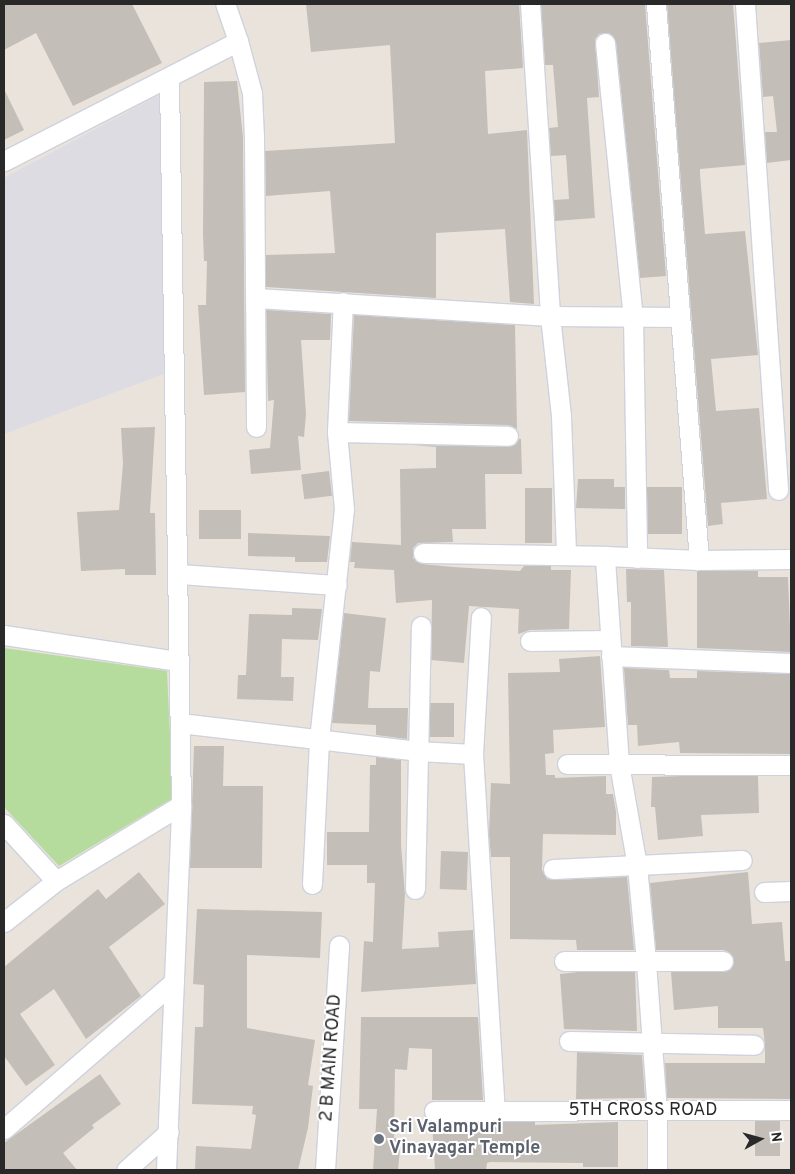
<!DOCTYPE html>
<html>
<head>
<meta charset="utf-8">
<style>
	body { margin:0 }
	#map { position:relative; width:795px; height:1174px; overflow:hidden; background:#eae3dc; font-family:Overpass,sans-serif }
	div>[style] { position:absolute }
	.industrial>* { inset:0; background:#dedce3 }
	.green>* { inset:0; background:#b6dc9d }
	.building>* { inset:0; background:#c3beb8; transform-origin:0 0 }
	.roads { filter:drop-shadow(1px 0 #ced2dd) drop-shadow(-1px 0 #ced2dd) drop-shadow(0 1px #ced2dd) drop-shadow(0 -1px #ced2dd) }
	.minor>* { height:19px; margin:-9.5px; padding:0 9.5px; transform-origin:9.5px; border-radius:9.5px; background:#fff }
	.dots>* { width:14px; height:14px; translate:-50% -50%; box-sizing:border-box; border:2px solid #fff; border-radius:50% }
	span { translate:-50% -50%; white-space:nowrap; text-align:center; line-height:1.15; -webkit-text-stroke:4px #fff; paint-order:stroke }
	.street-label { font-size:18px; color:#292929 }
	.worship-label { font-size:18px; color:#5b616d; font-weight:700 }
	.left { translate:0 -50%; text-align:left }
	.frame { position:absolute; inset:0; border:5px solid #292929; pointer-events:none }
	.north { position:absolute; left:735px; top:1114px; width:50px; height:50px; -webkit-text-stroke:4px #fff; paint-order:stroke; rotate:83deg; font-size:14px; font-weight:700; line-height:20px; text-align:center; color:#292929 }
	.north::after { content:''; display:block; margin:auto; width:18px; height:22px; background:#292929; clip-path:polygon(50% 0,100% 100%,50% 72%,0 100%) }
</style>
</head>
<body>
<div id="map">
	<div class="industrial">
		<div style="clip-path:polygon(161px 94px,169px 372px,4px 434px,4px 178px)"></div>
	</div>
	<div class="green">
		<div style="clip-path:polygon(4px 648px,167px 671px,173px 798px,59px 866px,4px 807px)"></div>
	</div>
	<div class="building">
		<div style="clip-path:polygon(4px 4px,132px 4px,162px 63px,73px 106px,36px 33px,4px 50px)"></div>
		<div style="clip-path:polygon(306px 4px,519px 4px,523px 68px,485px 71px,488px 134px,527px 130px,534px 304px,510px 302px,505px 229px,436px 233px,436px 298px,266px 287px,266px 255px,335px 253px,330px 191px,266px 196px,265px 151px,395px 143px,390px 45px,311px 52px)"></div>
		<div style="clip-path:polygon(541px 4px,645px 4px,666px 276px,640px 278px,616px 42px,609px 33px,599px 34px,595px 39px,599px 97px,587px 98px,595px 218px,555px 221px,554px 200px,569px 199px,566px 155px,551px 156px,549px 128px,558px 127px,553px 65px,545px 65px)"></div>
		<div style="clip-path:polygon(667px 4px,733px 4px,735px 29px,745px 165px,700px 169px,700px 174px,705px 234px,745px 231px,758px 355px,711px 359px,716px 411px,759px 408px,767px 499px,721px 503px,723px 524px,708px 526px)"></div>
		<div style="clip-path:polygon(791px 40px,791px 160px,767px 163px,765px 132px,777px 132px,773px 96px,763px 97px,759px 43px)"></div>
		<div style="clip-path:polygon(237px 81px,243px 137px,245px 392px,204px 395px,198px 305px,206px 305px,207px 261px,204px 261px,203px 234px,204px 82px)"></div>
		<div style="clip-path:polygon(4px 89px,24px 130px,4px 140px)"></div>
		<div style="clip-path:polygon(266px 310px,331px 314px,330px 340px,301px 340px,306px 414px,304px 437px,298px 436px,301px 470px,251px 474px,249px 450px,270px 448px,274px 400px,268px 401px)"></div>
		<div style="clip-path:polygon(354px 315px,515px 325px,517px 429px,508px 425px,349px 421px)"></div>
		<div style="clip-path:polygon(155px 427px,150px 513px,155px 513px,156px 575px,125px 575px,125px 569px,81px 571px,77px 512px,119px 510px,123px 464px,121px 428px)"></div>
		<div style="clip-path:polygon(518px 439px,521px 439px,522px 474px,485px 474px,486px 529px,452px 529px,453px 542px,418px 543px,413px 548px,413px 558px,422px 564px,453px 567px,520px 571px,524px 566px,551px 566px,551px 570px,571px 570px,569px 629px,530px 630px,518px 634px,519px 609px,469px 606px,464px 663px,431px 660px,432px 600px,396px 603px,394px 570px,354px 568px,355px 562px,350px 562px,352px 542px,401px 545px,400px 469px,436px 468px,436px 447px,413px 445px,508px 447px)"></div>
		<div style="left:329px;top:471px;width:25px;height:28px;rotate:83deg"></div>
		<div style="clip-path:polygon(578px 479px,614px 479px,614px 487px,625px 487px,625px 509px,576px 508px)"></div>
		<div style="left:647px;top:487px;width:35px;height:47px"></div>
		<div style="left:525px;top:488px;width:27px;height:55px"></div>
		<div style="left:199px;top:510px;width:42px;height:29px"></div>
		<div style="clip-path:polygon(248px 533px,330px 536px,327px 562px,295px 562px,295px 557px,248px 556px)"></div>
		<div style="clip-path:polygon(626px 569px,664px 570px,668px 647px,631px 646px,631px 602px,627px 602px)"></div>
		<div style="clip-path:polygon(697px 571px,758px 571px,758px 577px,788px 577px,791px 652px,697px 648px)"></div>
		<div style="clip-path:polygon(292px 608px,322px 609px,318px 640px,282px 639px,281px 677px,294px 677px,293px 701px,237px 699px,238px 675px,246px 675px,249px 614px,292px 615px)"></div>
		<div style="clip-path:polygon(344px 613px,386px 618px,380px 672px,370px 671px,368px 708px,408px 708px,407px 739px,376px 735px,376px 725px,332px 723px)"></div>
		<div style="clip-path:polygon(600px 656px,605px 727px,553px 730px,554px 753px,545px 754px,546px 775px,555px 775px,555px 778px,606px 776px,606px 794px,613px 794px,616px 812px,616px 835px,543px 834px,542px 870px,547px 879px,553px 880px,627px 877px,634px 950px,577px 950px,576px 940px,510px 939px,510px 857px,491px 857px,489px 834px,491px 783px,510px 784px,508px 673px,560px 672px,559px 659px)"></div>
		<div style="clip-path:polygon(624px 668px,669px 670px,670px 678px,697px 678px,697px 671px,791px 674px,791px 754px,680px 753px,679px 742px,638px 746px,637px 725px,628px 725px)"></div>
		<div style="left:430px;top:703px;width:24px;height:34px"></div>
		<div style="clip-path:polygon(194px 746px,224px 746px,223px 786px,263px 786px,262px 868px,190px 868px)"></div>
		<div style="clip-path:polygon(376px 757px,401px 760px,401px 845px,405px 894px,402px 949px,439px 947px,438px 932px,473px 930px,476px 984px,361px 992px,364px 941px,373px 942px,375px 883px,367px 883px,367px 865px,327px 865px,327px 832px,369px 832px,370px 765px,376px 765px)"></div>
		<div style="clip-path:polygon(682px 776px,758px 776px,759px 813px,701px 815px,703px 836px,658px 840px,655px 807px,651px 807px,652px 777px)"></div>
		<div style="left:441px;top:851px;width:27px;height:38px;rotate:2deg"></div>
		<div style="clip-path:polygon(139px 872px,165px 904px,109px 947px,141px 996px,86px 1039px,54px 989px,20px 1014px,55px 1065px,26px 1086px,4px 1056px,4px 967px,98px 889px,106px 899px)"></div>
		<div style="clip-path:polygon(748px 872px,752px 924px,782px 922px,785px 961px,791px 961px,791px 1099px,667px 1098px,665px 1063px,765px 1063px,765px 1045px,763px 1028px,718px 1028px,718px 1006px,674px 1010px,671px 972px,723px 972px,732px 967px,734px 961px,729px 952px,723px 950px,656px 950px,650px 883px)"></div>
		<div style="clip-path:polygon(197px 909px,322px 912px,320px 958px,247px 955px,247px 1028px,315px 1040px,308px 1085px,313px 1086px,308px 1128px,298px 1170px,195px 1170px,196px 1146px,251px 1149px,256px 1115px,252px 1114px,253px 1106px,192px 1104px,195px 1027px,203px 1027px,204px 985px,193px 984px)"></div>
		<div style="clip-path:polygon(578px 972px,635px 972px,637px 1031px,564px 1029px,560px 974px)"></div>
		<div style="clip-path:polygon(361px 1017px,478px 1017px,483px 1100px,432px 1100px,432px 1049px,409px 1048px,407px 1070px,395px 1069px,394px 1138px,401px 1139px,398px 1170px,373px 1170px,377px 1109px,359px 1109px)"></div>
		<div style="clip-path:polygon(577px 1052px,642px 1055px,645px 1098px,576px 1099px)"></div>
		<div style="clip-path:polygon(100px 1074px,121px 1104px,92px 1125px,94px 1128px,63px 1153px,77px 1170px,4px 1170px,4px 1143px)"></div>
		<div style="left:755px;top:1121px;width:25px;height:35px"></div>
		<div style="clip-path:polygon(432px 1122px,535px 1122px,535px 1125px,618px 1122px,618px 1167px,583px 1167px,583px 1163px,490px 1162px,487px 1163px,486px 1170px,435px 1170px)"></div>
	</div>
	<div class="roads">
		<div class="minor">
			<div style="left:530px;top:4px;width:313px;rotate:86.3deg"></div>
			<div style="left:550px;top:316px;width:101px;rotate:83.7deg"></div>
			<div style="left:561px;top:416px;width:139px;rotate:87.9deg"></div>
			<div style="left:656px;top:4px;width:558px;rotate:85.58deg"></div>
			<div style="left:745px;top:4px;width:487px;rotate:86.1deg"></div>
			<div style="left:238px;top:41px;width:54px;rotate:74.9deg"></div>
			<div style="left:252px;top:93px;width:44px;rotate:87.4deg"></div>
			<div style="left:254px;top:137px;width:290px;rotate:89.6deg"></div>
			<div style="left:605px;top:43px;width:276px;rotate:84.2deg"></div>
			<div style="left:633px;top:318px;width:240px;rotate:89deg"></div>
			<div style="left:4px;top:161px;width:263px;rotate:-27.1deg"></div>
			<div style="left:238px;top:41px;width:39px;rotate:-109deg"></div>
			<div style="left:256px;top:298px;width:295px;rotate:3.5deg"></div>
			<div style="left:550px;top:316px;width:128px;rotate:0.4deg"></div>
			<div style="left:337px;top:432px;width:171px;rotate:1.3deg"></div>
			<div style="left:423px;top:553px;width:182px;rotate:0.9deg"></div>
			<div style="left:178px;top:574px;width:159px;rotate:4deg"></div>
			<div style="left:4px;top:635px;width:177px;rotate:8.5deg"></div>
			<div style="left:530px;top:641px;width:80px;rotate:-0.7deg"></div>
			<div style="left:611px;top:656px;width:180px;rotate:2.2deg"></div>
			<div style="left:180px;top:723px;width:239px;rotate:6.7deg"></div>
			<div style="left:417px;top:751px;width:56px;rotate:3.1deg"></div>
			<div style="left:473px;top:754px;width:356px;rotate:86.5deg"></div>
			<div style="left:473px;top:754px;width:137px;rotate:-86.7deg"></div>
			<div style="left:567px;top:764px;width:224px;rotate:0.3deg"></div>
			<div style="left:4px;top:824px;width:77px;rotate:47.6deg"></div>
			<div style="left:553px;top:869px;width:189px;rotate:-2.7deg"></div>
			<div style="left:312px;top:884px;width:145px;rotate:-87.2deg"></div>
			<div style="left:319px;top:739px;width:231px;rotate:-83.8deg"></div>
			<div style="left:344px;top:509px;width:77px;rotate:-95.2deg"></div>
			<div style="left:337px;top:432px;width:130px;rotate:-87.4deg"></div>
			<div style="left:415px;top:889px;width:263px;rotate:-88.7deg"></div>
			<div style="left:764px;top:892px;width:27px;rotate:-2deg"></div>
			<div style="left:4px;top:922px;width:66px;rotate:-38.3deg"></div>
			<div style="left:56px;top:881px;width:146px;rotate:-31.3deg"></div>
			<div style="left:564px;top:961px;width:159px"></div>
			<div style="left:569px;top:1041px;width:185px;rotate:1.2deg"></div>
			<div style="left:434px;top:1111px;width:357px;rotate:-0.2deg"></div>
			<div style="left:4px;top:1129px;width:225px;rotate:-40.9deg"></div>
			<div style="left:126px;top:1170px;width:57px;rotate:-41.5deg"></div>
			<div style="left:166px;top:1170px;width:365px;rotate:-87.6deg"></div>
			<div style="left:181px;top:805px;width:726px;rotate:-90.95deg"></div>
			<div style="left:325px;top:1170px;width:225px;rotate:-86.4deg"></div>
			<div style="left:657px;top:1170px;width:58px;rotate:-90deg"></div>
			<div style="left:657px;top:1112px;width:151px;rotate:-94.2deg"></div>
			<div style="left:646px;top:961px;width:95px;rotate:-95.4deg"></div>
			<div style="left:637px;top:866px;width:104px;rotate:-100deg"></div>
			<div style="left:619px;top:764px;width:208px;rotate:-93.9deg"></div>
			<div style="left:605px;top:556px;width:94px;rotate:2.4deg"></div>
			<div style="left:699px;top:560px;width:92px;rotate:-0.6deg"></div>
		</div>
	</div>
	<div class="dots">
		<div style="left:379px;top:1139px;background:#6b7280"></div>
	</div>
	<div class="street-label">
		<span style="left:332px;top:1058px;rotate:-86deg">2 B MAIN ROAD</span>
		<span style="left:643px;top:1111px">5TH CROSS ROAD</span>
	</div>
	<div class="worship-label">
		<span class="left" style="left:389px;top:1139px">Sri Valampuri<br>Vinayagar Temple</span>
	</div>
	<div class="frame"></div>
	<div class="north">N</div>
</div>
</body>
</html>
